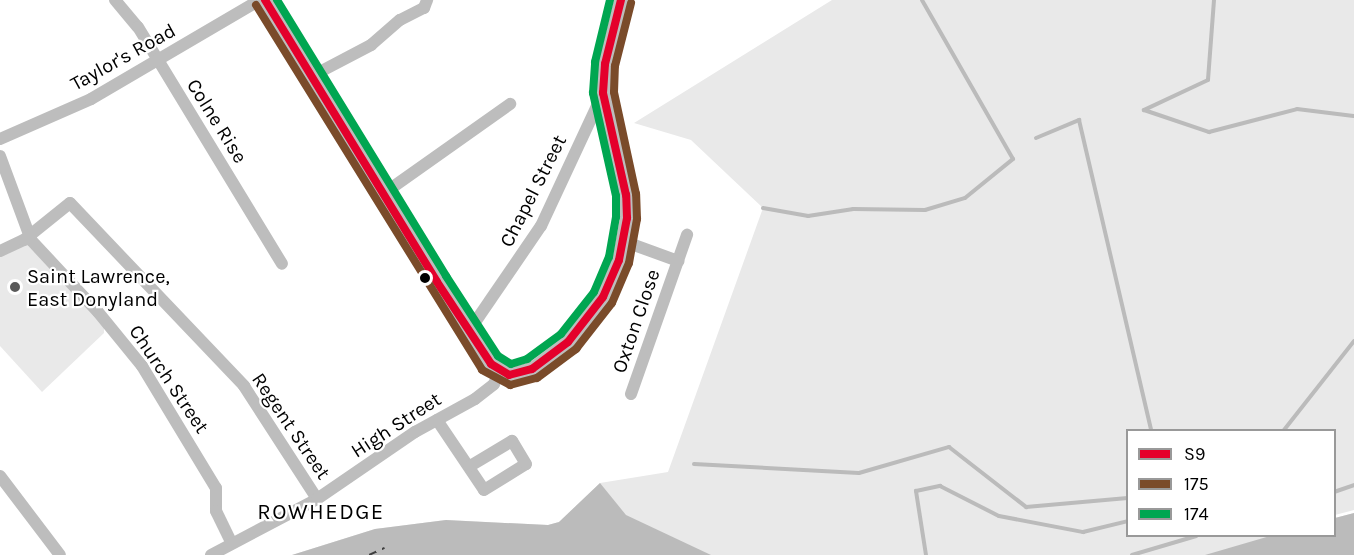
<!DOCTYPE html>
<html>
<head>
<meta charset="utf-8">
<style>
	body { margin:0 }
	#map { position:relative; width:1354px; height:555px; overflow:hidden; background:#fff; font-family:Karla,sans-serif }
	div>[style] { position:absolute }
	.green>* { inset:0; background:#e9e9e9 }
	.water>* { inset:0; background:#bbb }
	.stream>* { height:4px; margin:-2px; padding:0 2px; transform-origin:2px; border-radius:2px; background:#bbb }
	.ferry>* { height:1.5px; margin-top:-0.75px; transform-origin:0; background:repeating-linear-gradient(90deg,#3f3f3f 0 8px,transparent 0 14px) }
	.minor>* { height:12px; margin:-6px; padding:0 6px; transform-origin:6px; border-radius:6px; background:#bdbdbd }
	.tertiary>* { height:15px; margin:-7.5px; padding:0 7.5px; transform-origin:7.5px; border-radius:7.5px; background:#bdbdbd }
	.bus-1>* { height:8px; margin:-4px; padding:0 4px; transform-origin:4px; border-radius:4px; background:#e4002b }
	.bus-2>* { height:8px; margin:-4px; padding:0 4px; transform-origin:4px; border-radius:4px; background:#7a4b2a }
	.bus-3>* { height:8px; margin:-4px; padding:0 4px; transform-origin:4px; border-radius:4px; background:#00a651 }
	.dots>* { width:16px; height:16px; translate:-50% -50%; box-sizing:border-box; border:3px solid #fff; border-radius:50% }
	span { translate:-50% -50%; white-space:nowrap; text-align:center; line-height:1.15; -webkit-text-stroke:4.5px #fff; paint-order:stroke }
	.street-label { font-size:20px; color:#000 }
	.poi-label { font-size:20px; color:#000 }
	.left { translate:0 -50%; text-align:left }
	.quarter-label { font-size:22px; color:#000; letter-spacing:1.5px }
	.legend { position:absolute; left:1126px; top:429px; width:210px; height:108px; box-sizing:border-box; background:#fff; border:2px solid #999; margin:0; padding:8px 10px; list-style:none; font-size:18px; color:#000 }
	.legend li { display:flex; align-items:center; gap:12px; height:30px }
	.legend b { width:30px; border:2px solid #999 }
</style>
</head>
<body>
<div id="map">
	<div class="green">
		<div style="clip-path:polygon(832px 0,1354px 0,1354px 510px,1335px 515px,1334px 430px,1128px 430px,1128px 536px,1334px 536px,1335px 518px,1354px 513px,1354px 555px,292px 555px,375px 529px,446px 520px,548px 525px,559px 522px,600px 483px,668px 472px,763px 208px,691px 140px,634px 123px)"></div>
		<div style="clip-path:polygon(26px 243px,104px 323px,104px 333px,42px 392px,0 346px,0 253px)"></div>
	</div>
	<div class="water">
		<div style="clip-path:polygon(600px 483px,626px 515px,711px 555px,292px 555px,375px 529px,446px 520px,548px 525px,559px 522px)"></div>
		<div style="clip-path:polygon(1354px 513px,1354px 555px,1205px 555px,1270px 536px,1334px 536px,1335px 518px)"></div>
	</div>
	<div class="stream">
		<div style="left:1214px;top:0;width:80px;rotate:94.3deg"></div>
		<div style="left:1208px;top:80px;width:71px;rotate:154.9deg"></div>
		<div style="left:1144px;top:110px;width:69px;rotate:18.7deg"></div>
		<div style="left:1209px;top:132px;width:91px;rotate:-14.6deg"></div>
		<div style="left:1297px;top:109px;width:57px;rotate:7deg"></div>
		<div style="left:1036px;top:138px;width:47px;rotate:-22.7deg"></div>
		<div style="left:1079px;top:120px;width:318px;rotate:76.9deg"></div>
		<div style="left:763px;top:208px;width:46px;rotate:10.1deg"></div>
		<div style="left:808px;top:216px;width:46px;rotate:-8.8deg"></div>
		<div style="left:853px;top:209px;width:72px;rotate:0.8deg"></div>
		<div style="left:925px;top:210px;width:42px;rotate:-16.7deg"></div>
		<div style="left:965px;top:198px;width:62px;rotate:-39.1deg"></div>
		<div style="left:1013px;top:159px;width:183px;rotate:-119.8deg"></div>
		<div style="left:1284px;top:430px;width:113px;rotate:-51.8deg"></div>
		<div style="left:694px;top:464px;width:165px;rotate:3.1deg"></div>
		<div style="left:859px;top:473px;width:94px;rotate:-16.1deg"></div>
		<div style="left:949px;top:447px;width:98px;rotate:37.9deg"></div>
		<div style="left:1026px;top:507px;width:102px;rotate:-5deg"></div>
		<div style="left:1334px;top:492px;width:21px;rotate:-19deg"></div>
		<div style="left:926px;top:555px;width:65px;rotate:-98.9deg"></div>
		<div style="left:916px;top:491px;width:25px;rotate:-12deg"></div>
		<div style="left:940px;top:486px;width:66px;rotate:27deg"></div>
		<div style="left:999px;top:516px;width:86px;rotate:10.8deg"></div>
		<div style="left:1083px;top:532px;width:46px;rotate:-13.7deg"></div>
		<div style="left:1132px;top:555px;width:67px;rotate:-16.5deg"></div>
	</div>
	<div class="ferry">
		<div style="left:369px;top:555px;width:17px;rotate:-25deg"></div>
	</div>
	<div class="minor">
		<div style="left:115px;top:0;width:35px;rotate:50deg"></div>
		<div style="left:138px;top:27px;width:277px;rotate:58.7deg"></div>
		<div style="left:312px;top:76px;width:67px;rotate:-27.7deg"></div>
		<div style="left:371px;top:45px;width:38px;rotate:-41deg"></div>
		<div style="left:400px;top:20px;width:27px;rotate:-27deg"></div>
		<div style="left:424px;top:8px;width:9px;rotate:-69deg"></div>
		<div style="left:0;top:139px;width:99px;rotate:-23.7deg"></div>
		<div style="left:91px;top:99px;width:196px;rotate:-30.4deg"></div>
		<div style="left:0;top:156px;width:90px;rotate:69.7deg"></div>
		<div style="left:31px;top:240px;width:98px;rotate:47.1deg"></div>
		<div style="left:98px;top:312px;width:70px;rotate:50.8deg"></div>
		<div style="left:142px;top:366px;width:143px;rotate:58.8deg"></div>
		<div style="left:216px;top:488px;width:23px;rotate:90deg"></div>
		<div style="left:216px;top:511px;width:34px;rotate:64deg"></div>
		<div style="left:383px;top:194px;width:156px;rotate:-35.3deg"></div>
		<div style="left:623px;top:241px;width:59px;rotate:20deg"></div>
		<div style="left:0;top:251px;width:26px;rotate:-25deg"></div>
		<div style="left:24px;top:240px;width:59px;rotate:-38.8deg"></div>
		<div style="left:70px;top:203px;width:253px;rotate:46.4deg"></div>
		<div style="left:244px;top:386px;width:135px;rotate:57.1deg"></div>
		<div style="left:469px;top:331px;width:127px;rotate:-55.6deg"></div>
		<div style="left:541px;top:226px;width:147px;rotate:-65deg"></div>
		<div style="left:631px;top:394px;width:169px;rotate:-70.6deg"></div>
		<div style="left:437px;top:420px;width:84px;rotate:56.1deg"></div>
		<div style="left:484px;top:490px;width:49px;rotate:-31.8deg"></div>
		<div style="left:526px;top:464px;width:27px;rotate:-121deg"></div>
		<div style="left:512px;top:441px;width:49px;rotate:149.2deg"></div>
		<div style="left:0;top:476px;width:99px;rotate:52.8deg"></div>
		<div style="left:211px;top:555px;width:120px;rotate:-27.8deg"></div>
		<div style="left:317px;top:499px;width:119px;rotate:-34.4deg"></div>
		<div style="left:415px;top:432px;width:68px;rotate:-28.8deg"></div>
		<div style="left:475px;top:399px;width:24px;rotate:-38deg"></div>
		<div style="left:494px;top:384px;width:13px;rotate:-67deg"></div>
	</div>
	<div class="tertiary">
		<div style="left:265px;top:0;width:330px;rotate:58.6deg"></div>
		<div style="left:437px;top:282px;width:98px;rotate:56.6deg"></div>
		<div style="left:491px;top:364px;width:21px;rotate:31deg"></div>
		<div style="left:509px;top:375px;width:24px;rotate:-15deg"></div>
		<div style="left:532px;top:369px;width:45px;rotate:-36.9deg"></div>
		<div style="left:568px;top:342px;width:57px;rotate:-52.1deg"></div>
		<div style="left:603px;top:297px;width:40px;rotate:-66.6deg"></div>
		<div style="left:619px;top:260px;width:43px;rotate:-79.2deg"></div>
		<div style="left:627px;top:218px;width:23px;rotate:-92deg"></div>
		<div style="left:626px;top:195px;width:105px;rotate:-102.7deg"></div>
		<div style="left:603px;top:93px;width:29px;rotate:-86deg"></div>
		<div style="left:605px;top:64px;width:66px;rotate:-76deg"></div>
	</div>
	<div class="bus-1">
		<div style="left:265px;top:0;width:330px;rotate:58.6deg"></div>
		<div style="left:437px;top:282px;width:98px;rotate:56.6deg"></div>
		<div style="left:491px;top:364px;width:21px;rotate:31deg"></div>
		<div style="left:509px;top:375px;width:24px;rotate:-15deg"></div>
		<div style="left:532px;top:369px;width:45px;rotate:-36.9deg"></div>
		<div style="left:568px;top:342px;width:57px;rotate:-52.1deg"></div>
		<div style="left:603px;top:297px;width:40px;rotate:-66.6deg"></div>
		<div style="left:619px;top:260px;width:43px;rotate:-79.2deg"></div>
		<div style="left:627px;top:218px;width:23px;rotate:-92deg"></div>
		<div style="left:626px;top:195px;width:105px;rotate:-102.7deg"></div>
		<div style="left:603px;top:93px;width:29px;rotate:-86deg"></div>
		<div style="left:605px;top:64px;width:66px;rotate:-76deg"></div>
	</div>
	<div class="bus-2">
		<div style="left:256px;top:5px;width:429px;rotate:58.2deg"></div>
		<div style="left:482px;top:370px;width:32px;rotate:28deg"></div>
		<div style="left:510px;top:385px;width:28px;rotate:-15deg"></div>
		<div style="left:537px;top:378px;width:49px;rotate:-36.6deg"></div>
		<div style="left:576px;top:349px;width:58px;rotate:-52deg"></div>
		<div style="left:612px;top:303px;width:43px;rotate:-67deg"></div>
		<div style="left:629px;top:263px;width:45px;rotate:-79.7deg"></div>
		<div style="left:637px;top:219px;width:25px;rotate:-92deg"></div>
		<div style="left:636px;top:194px;width:104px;rotate:-102.2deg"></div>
		<div style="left:614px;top:92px;width:26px;rotate:-88deg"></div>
		<div style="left:615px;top:66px;width:65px;rotate:-75.7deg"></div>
	</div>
	<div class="bus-3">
		<div style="left:277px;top:0;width:324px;rotate:58.5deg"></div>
		<div style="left:446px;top:276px;width:95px;rotate:57deg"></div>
		<div style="left:498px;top:356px;width:15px;rotate:32deg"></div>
		<div style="left:511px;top:364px;width:17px;rotate:-17deg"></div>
		<div style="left:527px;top:359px;width:42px;rotate:-36.3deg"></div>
		<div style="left:561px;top:334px;width:53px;rotate:-51.8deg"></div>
		<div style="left:594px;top:292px;width:38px;rotate:-67deg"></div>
		<div style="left:609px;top:257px;width:41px;rotate:-80.1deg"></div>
		<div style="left:616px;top:217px;width:21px;rotate:-90deg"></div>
		<div style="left:616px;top:196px;width:106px;rotate:-102.6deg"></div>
		<div style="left:593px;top:93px;width:31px;rotate:-86deg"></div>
		<div style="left:595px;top:62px;width:64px;rotate:-76.4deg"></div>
	</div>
	<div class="dots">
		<div style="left:425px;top:278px;background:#000"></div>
		<div style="left:15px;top:287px;background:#595959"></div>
	</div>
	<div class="street-label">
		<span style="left:123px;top:57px;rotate:-29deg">Taylor's Road</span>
		<span style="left:217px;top:121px;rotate:58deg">Colne Rise</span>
		<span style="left:533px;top:191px;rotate:-63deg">Chapel Street</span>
		<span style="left:636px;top:321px;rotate:-71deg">Oxton Close</span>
		<span style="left:169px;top:379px;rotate:56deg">Church Street</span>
		<span style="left:396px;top:425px;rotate:-33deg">High Street</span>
		<span style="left:291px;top:426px;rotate:56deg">Regent Street</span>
	</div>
	<div class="poi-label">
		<span class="left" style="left:27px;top:288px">Saint Lawrence,<br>East Donyland</span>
	</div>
	<div class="quarter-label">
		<span style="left:321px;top:513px">ROWHEDGE</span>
	</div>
	<ul class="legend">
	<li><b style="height:8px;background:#e4002b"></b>S9</li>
	<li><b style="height:8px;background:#7a4b2a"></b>175</li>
	<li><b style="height:8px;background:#00a651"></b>174</li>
	</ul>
</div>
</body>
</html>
